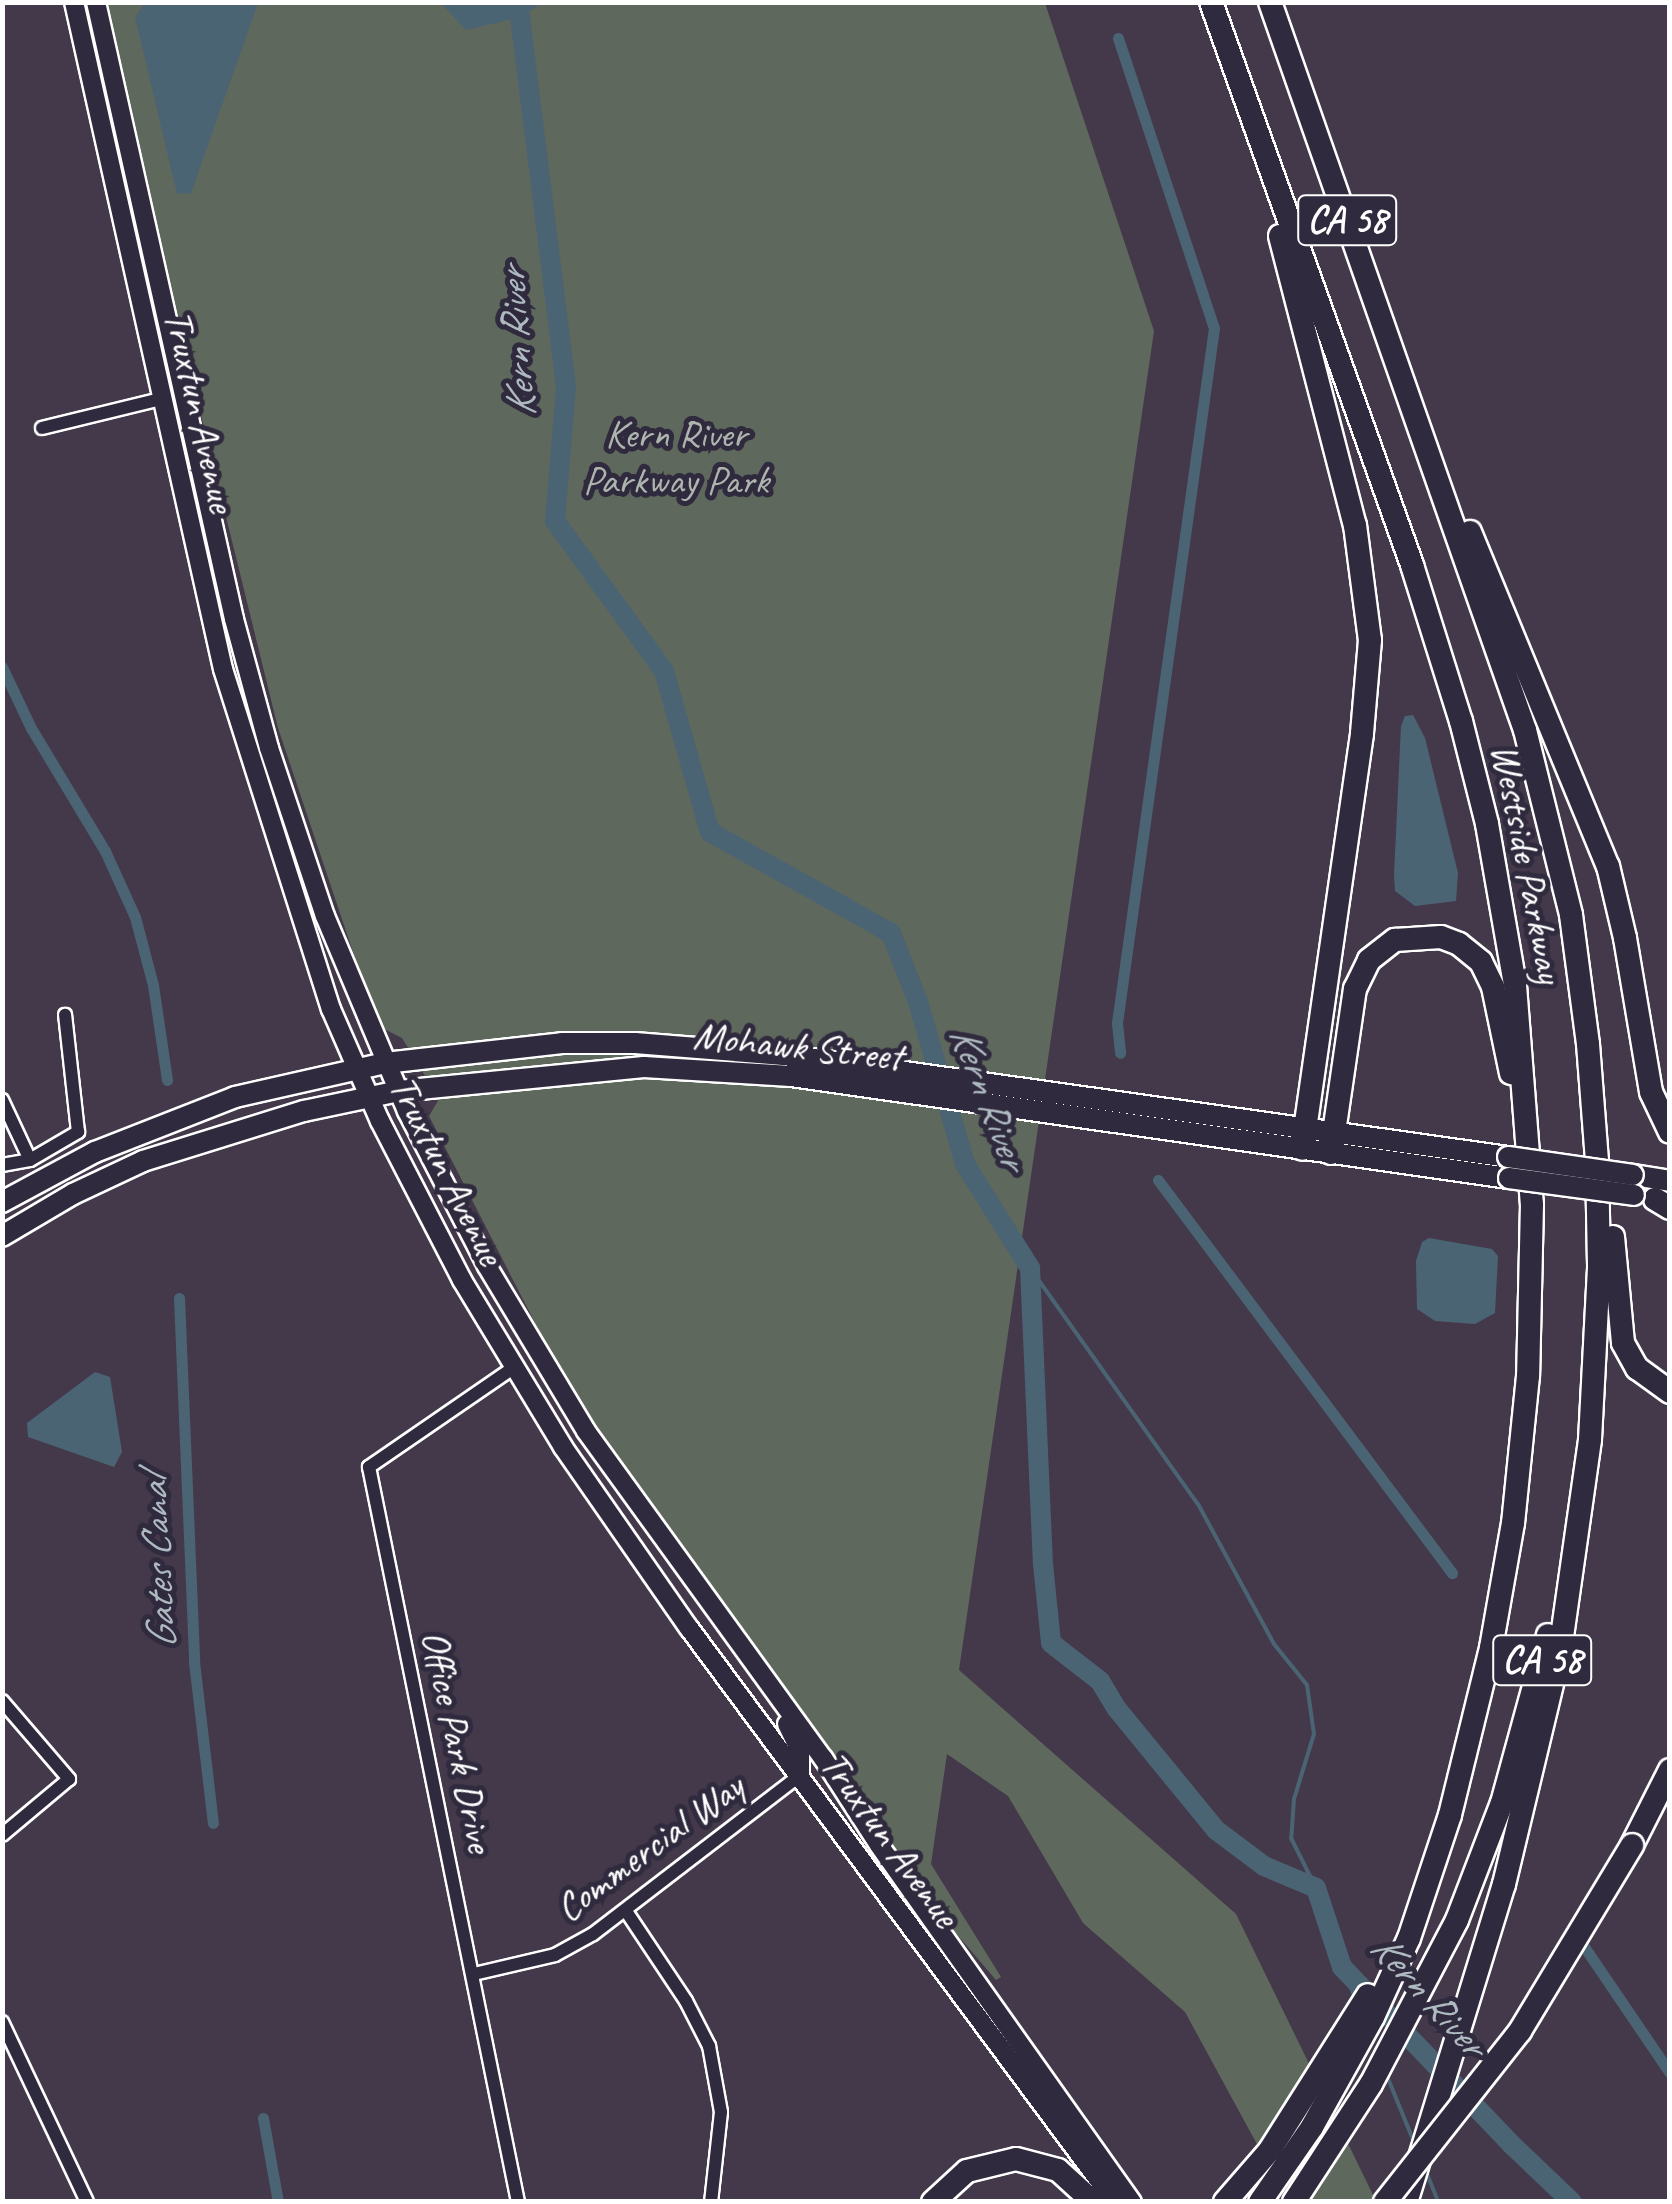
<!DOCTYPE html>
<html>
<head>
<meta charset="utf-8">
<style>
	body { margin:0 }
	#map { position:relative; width:1672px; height:2204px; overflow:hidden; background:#44394a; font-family:Caveat,sans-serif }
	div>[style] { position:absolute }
	.green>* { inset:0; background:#5e685c }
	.water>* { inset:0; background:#4b6474 }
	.stream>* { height:4px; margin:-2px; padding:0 2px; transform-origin:2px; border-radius:2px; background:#4b6474 }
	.canal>* { height:11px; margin:-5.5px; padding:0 5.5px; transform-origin:5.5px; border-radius:5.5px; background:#4b6474 }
	.river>* { height:20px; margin:-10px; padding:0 10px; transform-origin:10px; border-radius:10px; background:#4b6474 }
	.roads { filter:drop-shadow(2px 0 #fff) drop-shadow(-2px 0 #fff) drop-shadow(0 2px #fff) drop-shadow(0 -2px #fff) }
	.street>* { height:12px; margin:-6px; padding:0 6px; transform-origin:6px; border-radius:6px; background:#2f2a3d }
	.secondary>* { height:18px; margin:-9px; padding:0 9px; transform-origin:9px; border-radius:9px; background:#2f2a3d }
	.primary>* { height:20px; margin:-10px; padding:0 10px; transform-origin:10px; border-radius:10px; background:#2f2a3d }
	.highway>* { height:22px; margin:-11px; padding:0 11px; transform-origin:11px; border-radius:11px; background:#2f2a3d }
	.bridges { filter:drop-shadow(2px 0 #fff) drop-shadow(-2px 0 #fff) drop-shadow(0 2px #fff) drop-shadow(0 -2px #fff) }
	.primary-bridge>* { height:20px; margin:-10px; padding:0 10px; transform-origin:10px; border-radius:10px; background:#2f2a3d }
	.highway-bridge>* { height:22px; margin:-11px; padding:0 11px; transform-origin:11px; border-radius:11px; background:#2f2a3d }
	span { translate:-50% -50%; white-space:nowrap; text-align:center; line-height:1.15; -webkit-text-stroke:10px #2f2a3d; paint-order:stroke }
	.shield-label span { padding:2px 8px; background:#2f2a3d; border:2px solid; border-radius:8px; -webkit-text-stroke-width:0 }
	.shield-label { font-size:38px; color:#fff; font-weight:700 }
	.street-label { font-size:40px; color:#fff }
	.park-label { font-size:40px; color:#aeb4ae }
	.water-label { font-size:42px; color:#aeb9c0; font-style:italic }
	.frame { position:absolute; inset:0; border:5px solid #fff; pointer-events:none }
</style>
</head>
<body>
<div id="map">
	<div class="green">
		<div style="clip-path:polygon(107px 3px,1045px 3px,1154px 331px,959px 1670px,1236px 1914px,1376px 2201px,1288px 2201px,1185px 2012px,1083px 1923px,1008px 1796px,947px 1754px,931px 1864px,1001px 1977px,996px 1980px,924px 1896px,591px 1421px,552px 1356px,429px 1116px,439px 1099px,402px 1038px,384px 1029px,361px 976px,278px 728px,182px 338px)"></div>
	</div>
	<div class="water">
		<div style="clip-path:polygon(145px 3px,258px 3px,191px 193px,177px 194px,135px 17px)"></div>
		<div style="clip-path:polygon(441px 3px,542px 3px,520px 17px,466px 30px)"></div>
		<div style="clip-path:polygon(1413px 715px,1425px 738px,1458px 873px,1456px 901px,1415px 906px,1395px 891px,1394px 875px,1401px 726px,1405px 716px)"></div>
		<div style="clip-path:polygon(1429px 1238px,1492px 1249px,1498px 1256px,1495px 1313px,1475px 1324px,1435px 1321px,1417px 1309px,1416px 1261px,1422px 1242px)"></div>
		<div style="clip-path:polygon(95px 1372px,110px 1377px,122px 1452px,114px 1467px,28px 1437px,27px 1423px)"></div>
	</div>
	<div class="stream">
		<div style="left:1030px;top:1268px;width:290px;rotate:54.6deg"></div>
		<div style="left:1198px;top:1504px;width:159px;rotate:61.5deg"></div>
		<div style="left:1274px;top:1644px;width:53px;rotate:51.2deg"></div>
		<div style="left:1307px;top:1685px;width:49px;rotate:81.9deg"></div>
		<div style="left:1314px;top:1734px;width:68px;rotate:107.1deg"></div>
		<div style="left:1294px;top:1799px;width:39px;rotate:94deg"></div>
		<div style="left:1291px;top:1838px;width:56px;rotate:63.4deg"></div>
		<div style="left:1342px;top:1967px;width:34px;rotate:67deg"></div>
		<div style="left:1387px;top:2076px;width:71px;rotate:67.8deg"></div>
		<div style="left:1425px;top:2169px;width:35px;rotate:68deg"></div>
	</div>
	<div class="canal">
		<div style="left:1118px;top:38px;width:305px;rotate:71.7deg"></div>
		<div style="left:1214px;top:328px;width:702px;rotate:97.95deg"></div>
		<div style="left:1117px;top:1023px;width:30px;rotate:84deg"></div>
		<div style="left:2px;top:667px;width:68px;rotate:64.6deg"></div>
		<div style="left:31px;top:728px;width:144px;rotate:59deg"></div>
		<div style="left:105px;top:851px;width:72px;rotate:65.6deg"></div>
		<div style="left:135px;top:917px;width:70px;rotate:75.2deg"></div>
		<div style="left:153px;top:985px;width:96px;rotate:81.6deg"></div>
		<div style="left:1158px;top:1180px;width:491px;rotate:53.2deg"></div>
		<div style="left:179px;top:1298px;width:364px;rotate:87.6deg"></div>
		<div style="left:194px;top:1662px;width:162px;rotate:83.3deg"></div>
		<div style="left:1585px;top:1948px;width:151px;rotate:55.8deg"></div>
		<div style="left:263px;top:2118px;width:85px;rotate:79.9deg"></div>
	</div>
	<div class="river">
		<div style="left:515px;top:2px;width:16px;rotate:72deg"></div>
		<div style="left:520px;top:17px;width:373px;rotate:82.9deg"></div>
		<div style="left:566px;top:387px;width:134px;rotate:94.7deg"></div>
		<div style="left:555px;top:521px;width:185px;rotate:54deg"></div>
		<div style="left:664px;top:671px;width:167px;rotate:74.1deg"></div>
		<div style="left:710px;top:832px;width:207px;rotate:29.2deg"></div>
		<div style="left:891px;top:933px;width:74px;rotate:68.6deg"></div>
		<div style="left:918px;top:1002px;width:169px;rotate:73.8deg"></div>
		<div style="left:965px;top:1164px;width:123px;rotate:58deg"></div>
		<div style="left:1030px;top:1268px;width:296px;rotate:87.5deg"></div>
		<div style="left:1043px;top:1564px;width:79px;rotate:84.2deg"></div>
		<div style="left:1051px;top:1643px;width:62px;rotate:37.8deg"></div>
		<div style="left:1100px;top:1681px;width:33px;rotate:59deg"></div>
		<div style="left:1117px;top:1709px;width:156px;rotate:50.7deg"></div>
		<div style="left:1216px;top:1830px;width:60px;rotate:36.9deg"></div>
		<div style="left:1264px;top:1866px;width:56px;rotate:22.9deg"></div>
		<div style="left:1316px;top:1888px;width:83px;rotate:71.8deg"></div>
		<div style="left:1342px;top:1967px;width:245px;rotate:46.3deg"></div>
		<div style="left:1511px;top:2144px;width:84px;rotate:43.6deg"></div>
	</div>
	<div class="roads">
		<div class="street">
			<div style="left:42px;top:428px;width:122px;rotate:-13.7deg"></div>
			<div style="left:2px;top:1100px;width:66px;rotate:65deg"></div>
			<div style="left:2px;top:1165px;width:28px;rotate:-10deg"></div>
			<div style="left:30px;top:1160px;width:56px;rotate:-30.3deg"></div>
			<div style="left:78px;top:1132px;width:118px;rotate:-96.3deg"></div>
			<div style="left:513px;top:1368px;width:175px;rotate:145.5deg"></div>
			<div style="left:369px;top:1467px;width:750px;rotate:78.54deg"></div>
			<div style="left:2px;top:1701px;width:103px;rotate:49.3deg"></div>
			<div style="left:69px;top:1779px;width:87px;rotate:140.1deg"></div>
			<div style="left:626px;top:1911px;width:108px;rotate:56.3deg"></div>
			<div style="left:686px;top:2001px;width:51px;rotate:62.9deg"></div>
			<div style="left:709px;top:2046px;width:67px;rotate:79.7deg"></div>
			<div style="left:721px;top:2112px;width:91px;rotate:96.3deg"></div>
			<div style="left:474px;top:1974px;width:83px;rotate:-13.2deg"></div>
			<div style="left:555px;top:1955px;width:43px;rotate:-28.9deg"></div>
			<div style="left:593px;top:1934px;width:261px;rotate:-37.5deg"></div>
			<div style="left:2px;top:2022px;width:199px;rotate:64.7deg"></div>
		</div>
		<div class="secondary">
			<div style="left:74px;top:2px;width:683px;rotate:77.41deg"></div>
			<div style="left:223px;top:669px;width:357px;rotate:72.4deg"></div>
			<div style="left:331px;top:1009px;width:122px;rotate:66.4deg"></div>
			<div style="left:380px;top:1121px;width:179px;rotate:62.7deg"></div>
			<div style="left:462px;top:1280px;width:195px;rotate:58.8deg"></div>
			<div style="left:563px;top:1447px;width:221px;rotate:55.2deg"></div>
			<div style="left:689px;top:1628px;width:715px;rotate:53.42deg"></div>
			<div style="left:96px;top:2px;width:632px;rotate:77.39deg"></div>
			<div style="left:234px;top:619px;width:134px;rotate:74.8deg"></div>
			<div style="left:269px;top:748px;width:177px;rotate:71.6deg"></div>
			<div style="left:325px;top:916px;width:212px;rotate:67.2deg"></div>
			<div style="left:407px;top:1111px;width:174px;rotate:62.7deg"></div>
			<div style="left:487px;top:1266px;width:192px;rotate:59deg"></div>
			<div style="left:586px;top:1431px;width:404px;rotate:54.1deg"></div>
			<div style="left:823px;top:1758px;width:103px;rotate:57.2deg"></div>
			<div style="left:879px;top:1845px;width:438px;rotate:54.7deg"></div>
			<div style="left:787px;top:1724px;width:30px;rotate:64deg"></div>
			<div style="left:800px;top:1751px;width:24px;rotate:90deg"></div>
		</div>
		<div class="primary">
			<div style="left:1633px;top:1175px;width:37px;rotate:9deg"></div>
			<div style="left:2px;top:1202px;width:106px;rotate:-28.3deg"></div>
			<div style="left:95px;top:1152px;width:150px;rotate:-21.4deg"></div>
			<div style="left:235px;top:1097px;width:154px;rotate:-12.8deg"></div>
			<div style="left:385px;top:1063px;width:178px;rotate:-6.4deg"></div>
			<div style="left:562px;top:1043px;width:73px"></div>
			<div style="left:635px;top:1043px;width:149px;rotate:4.6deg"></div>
			<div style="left:784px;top:1055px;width:731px;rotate:8.02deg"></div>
			<div style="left:2px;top:1236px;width:82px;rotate:-30.6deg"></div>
			<div style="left:73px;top:1194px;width:77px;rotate:-25.2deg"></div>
			<div style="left:143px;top:1161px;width:169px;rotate:-17.3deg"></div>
			<div style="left:304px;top:1111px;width:97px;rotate:-11.9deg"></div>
			<div style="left:399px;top:1091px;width:246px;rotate:-5.6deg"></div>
			<div style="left:644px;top:1067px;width:147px;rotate:3.5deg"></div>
			<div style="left:791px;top:1076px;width:725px;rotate:8.09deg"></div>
		</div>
		<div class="highway">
			<div style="left:1211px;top:2px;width:598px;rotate:70.35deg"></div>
			<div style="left:1412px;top:565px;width:164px;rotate:72.6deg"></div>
			<div style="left:1461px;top:721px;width:106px;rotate:75.8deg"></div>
			<div style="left:1487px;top:824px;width:163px;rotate:80.1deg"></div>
			<div style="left:1515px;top:985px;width:220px;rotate:85.6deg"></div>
			<div style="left:1532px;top:1204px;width:172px;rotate:91.3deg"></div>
			<div style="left:1528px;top:1376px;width:148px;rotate:95.8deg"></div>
			<div style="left:1513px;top:1523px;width:127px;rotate:100deg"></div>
			<div style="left:1491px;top:1648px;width:172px;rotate:103.8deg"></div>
			<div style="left:1450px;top:1815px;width:130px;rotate:108.4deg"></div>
			<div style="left:1409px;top:1938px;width:87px;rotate:114.5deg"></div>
			<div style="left:1373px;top:2017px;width:126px;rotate:119deg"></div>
			<div style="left:1312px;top:2127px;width:91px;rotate:124.7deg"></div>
			<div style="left:1270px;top:2px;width:771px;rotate:70.7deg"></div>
			<div style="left:1525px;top:730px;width:191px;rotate:76deg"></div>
			<div style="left:1571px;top:915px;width:130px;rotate:82.5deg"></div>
			<div style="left:1588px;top:1044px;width:117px;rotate:85.6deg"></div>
			<div style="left:1597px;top:1161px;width:107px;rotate:88.9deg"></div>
			<div style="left:1599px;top:1268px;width:172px;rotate:93deg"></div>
			<div style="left:1590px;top:1440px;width:213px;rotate:98.1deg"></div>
			<div style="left:1560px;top:1651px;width:240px;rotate:103.5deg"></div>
			<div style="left:1504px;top:1884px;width:333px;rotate:107.1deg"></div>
			<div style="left:1280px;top:236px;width:299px;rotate:75.5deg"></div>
			<div style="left:1355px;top:525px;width:116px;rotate:82.6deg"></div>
			<div style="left:1370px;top:640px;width:94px;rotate:94.9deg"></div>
			<div style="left:1362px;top:734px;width:419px;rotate:98.2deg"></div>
			<div style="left:1470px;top:532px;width:361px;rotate:67.6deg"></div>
			<div style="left:1608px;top:866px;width:74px;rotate:76.7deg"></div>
			<div style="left:1625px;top:938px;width:156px;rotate:80.4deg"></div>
			<div style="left:1651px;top:1092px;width:44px;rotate:64.6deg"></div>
			<div style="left:1331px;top:1153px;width:166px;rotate:-81.7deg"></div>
			<div style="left:1355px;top:989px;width:32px;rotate:-64deg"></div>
			<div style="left:1369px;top:960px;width:33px;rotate:-38deg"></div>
			<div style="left:1395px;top:940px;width:46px;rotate:-3.7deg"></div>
			<div style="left:1441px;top:937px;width:19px;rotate:21deg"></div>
			<div style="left:1459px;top:944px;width:28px;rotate:39deg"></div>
			<div style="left:1481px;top:962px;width:28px;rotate:64deg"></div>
			<div style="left:1493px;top:987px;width:88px;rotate:78.2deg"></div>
			<div style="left:1655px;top:1199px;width:17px;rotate:31deg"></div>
			<div style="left:1613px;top:1237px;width:106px;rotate:84.6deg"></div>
			<div style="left:1623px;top:1343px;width:29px;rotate:61deg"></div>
			<div style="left:1637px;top:1368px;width:41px;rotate:36deg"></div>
			<div style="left:1632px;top:1845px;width:84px;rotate:-63.1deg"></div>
			<div style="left:933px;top:2202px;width:46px;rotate:-42.4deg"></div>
			<div style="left:967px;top:2171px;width:50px;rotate:-13.8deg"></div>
			<div style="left:1016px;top:2159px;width:43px;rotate:14.7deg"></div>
			<div style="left:1058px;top:2170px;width:47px;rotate:42.4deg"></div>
			<div style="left:1225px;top:2202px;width:69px;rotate:-49.1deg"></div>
			<div style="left:1270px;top:2150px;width:183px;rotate:-57.7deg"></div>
			<div style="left:1294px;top:2202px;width:141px;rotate:-56.9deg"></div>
			<div style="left:1371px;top:2084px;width:185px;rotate:-62.3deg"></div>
			<div style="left:1457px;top:1920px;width:125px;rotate:-69deg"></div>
			<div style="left:1502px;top:1803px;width:174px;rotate:-74.7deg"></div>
		</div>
	</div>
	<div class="bridges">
		<div class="primary-bridge">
			<div style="left:1508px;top:1157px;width:126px;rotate:8.2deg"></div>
			<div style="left:1509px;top:1178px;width:126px;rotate:7.7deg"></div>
		</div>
		<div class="highway-bridge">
			<div style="left:1385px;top:2202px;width:218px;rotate:-51.7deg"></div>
			<div style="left:1520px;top:2031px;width:217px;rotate:-58.9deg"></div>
		</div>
	</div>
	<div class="shield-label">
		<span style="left:1347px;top:220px">CA 58</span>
		<span style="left:1542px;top:1660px">CA 58</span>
	</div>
	<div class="street-label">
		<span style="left:200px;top:411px;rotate:77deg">Truxtun Avenue</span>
		<span style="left:1528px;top:863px;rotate:79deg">Westside Parkway</span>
		<span style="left:798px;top:1046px;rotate:6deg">Mohawk Street</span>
		<span style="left:447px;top:1170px;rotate:63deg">Truxtun Avenue</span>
		<span style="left:458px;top:1741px;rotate:78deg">Office Park Drive</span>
		<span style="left:890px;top:1839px;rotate:54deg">Truxtun Avenue</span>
		<span style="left:649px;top:1847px;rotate:-36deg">Commercial Way</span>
	</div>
	<div class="park-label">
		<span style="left:676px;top:457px">Kern River<br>Parkway Park</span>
	</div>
	<div class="water-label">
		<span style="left:517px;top:343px;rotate:-94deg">Kern River</span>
		<span style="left:988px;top:1097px;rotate:69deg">Kern River</span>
		<span style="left:158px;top:1563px;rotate:-93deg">Gates Canal</span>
		<span style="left:1428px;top:1995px;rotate:48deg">Kern River</span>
	</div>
	<div class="frame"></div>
</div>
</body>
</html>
